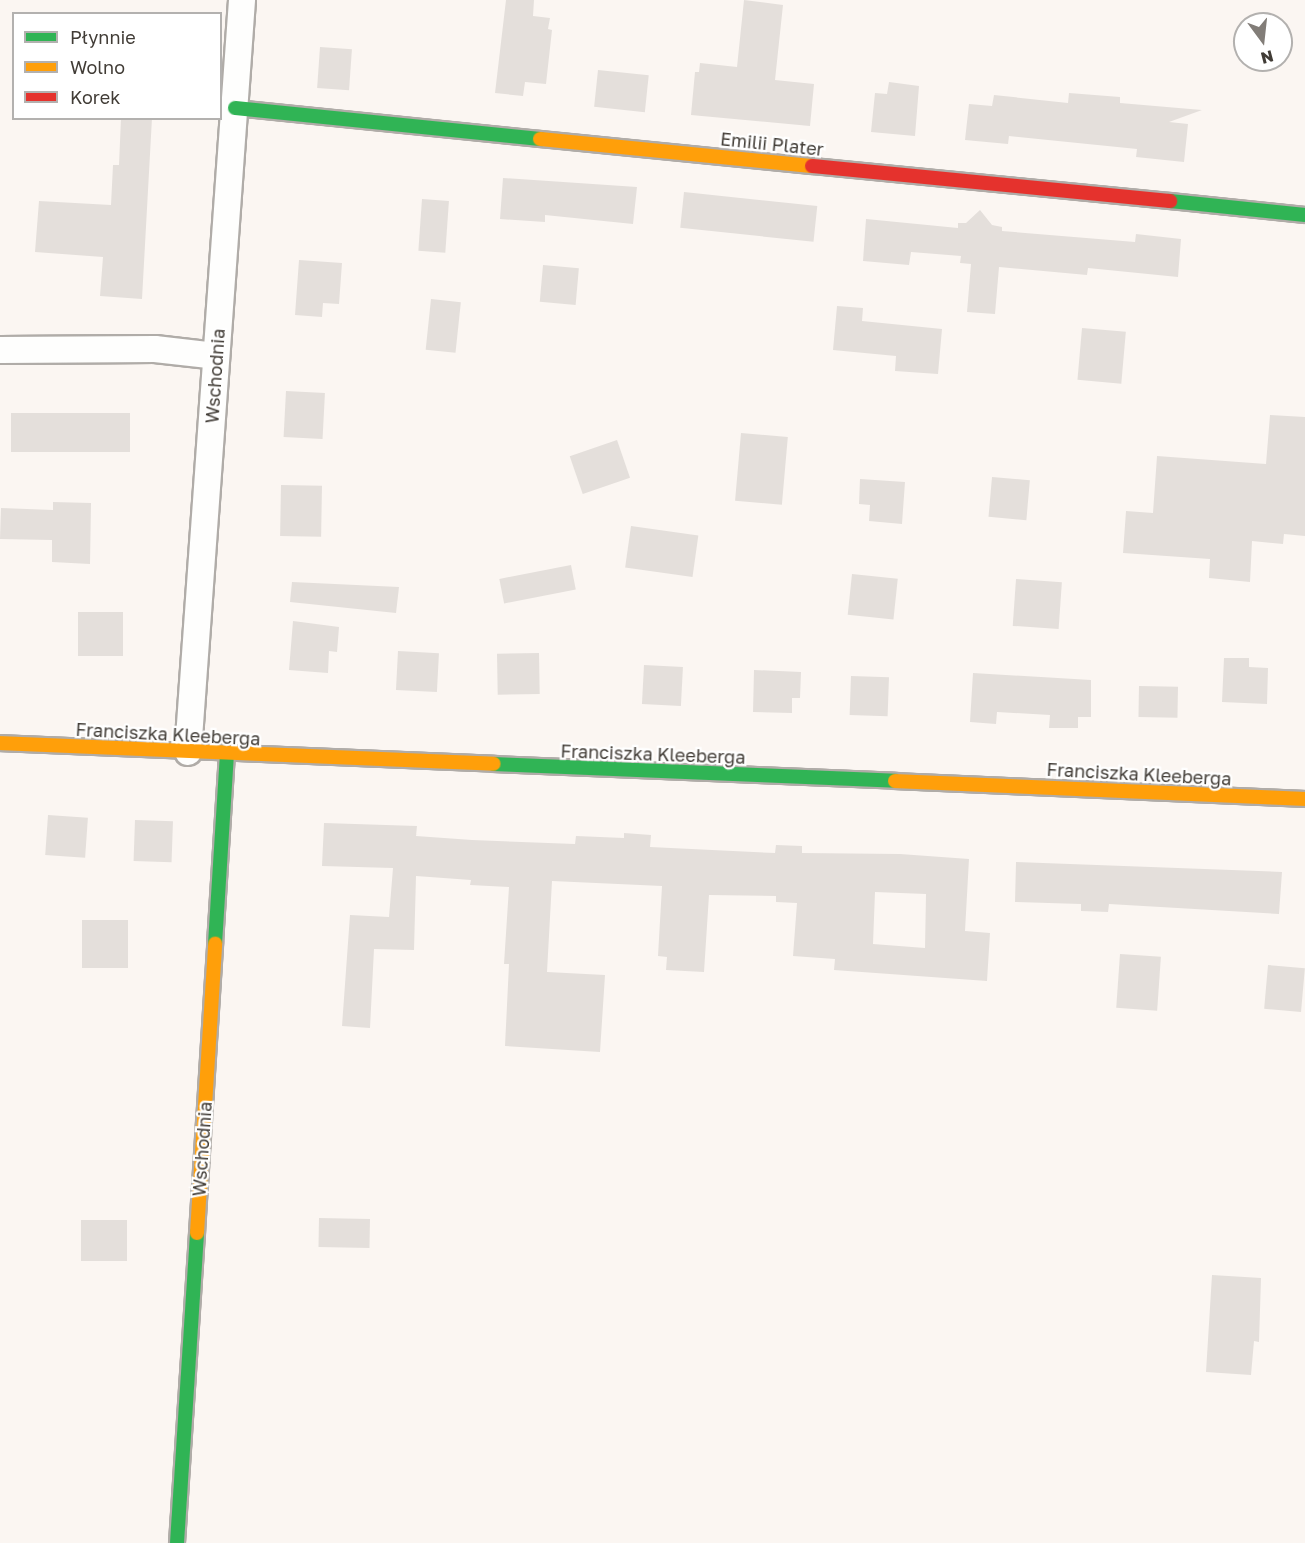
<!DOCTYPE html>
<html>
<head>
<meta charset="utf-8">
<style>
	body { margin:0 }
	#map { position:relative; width:1305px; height:1543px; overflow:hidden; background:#fbf6f2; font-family:"Golos Text",sans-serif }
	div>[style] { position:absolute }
	.building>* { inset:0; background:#e4dfdb; transform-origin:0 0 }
	.roads { filter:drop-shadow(2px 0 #b0aca8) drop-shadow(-2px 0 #b0aca8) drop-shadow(0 2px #b0aca8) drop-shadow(0 -2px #b0aca8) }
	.street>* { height:26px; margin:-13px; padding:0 13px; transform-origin:13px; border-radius:13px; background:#fefefd }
	.fast>* { height:14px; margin:-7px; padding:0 7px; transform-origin:7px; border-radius:7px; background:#30b455 }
	.slow>* { height:14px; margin:-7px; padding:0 7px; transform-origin:7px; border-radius:7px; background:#ff9f0a }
	.jam>* { height:14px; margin:-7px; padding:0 7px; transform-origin:7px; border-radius:7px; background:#e5322d }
	span { translate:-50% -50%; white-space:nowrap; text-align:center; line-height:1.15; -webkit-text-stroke:4.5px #fff; paint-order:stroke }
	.street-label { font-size:18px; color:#413c36 }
	.legend { position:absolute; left:12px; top:12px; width:210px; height:108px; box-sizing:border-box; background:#fff; border:2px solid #b3b1af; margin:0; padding:8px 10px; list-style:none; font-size:18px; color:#413c36 }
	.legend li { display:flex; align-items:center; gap:12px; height:30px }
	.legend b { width:30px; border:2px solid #b3b1af }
	.north { position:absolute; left:1233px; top:12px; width:60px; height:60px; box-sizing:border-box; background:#fff; border:2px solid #b3b1af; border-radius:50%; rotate:165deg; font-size:16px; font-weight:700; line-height:24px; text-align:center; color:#413c36 }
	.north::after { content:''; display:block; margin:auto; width:21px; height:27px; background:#827d78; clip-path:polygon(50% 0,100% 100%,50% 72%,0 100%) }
</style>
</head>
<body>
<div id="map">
	<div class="building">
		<div style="clip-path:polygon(506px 0,534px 0,533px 16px,550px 18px,548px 29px,552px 30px,546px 84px,525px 82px,523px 96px,495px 93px)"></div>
		<div style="clip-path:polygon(744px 0,783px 5px,775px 80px,814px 84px,810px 126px,691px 115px,695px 72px,699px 72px,700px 63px,737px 67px)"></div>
		<div style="left:320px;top:47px;width:32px;height:41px;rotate:4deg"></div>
		<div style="left:598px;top:70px;width:51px;height:37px;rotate:6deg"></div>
		<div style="clip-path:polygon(889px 82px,919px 86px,915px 136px,871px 132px,875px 93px,887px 94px)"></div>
		<div style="clip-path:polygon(1069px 93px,1120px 97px,1120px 103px,1202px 110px,1169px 122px,1188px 124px,1184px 162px,1136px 157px,1137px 149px,1009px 136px,1008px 144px,965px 140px,969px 104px,992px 106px,994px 95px,1068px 103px)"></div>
		<div style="clip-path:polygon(121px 118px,152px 118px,142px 299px,100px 296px,103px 257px,35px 252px,39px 201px,111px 205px,113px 165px,119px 165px)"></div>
		<div style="clip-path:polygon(503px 178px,637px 187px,633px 224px,545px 215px,545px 222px,500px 219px)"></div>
		<div style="left:684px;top:192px;width:134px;height:36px;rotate:6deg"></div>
		<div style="left:422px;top:199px;width:27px;height:52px;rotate:4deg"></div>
		<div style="clip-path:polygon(980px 210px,992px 225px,1002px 227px,1002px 231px,1135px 242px,1136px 234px,1181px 239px,1178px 277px,1088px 268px,1087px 275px,999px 267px,995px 314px,967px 312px,971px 264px,960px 263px,961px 256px,911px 252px,909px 265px,863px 261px,866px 219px,958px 228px,958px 223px,966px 223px)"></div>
		<div style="clip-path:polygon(299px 260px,342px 263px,339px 304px,323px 303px,322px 317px,295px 315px)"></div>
		<div style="left:543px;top:265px;width:36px;height:37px;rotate:5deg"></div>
		<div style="left:431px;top:299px;width:30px;height:51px;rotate:6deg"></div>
		<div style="clip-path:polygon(837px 306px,863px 308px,862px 321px,942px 329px,938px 374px,895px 371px,896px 356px,833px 350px)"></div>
		<div style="left:1082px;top:328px;width:44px;height:52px;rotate:5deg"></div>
		<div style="left:286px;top:391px;width:39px;height:46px;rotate:3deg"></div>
		<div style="left:11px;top:413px;width:119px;height:39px"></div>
		<div style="clip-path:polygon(1270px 415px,1305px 417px,1305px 536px,1284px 534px,1283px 544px,1252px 541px,1250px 582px,1209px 578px,1210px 559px,1123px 553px,1126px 511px,1153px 513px,1157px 456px,1266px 464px)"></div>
		<div style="left:741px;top:433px;width:47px;height:68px;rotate:5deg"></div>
		<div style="left:617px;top:440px;width:40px;height:50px;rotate:71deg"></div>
		<div style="left:992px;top:477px;width:38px;height:40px;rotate:5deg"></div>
		<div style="clip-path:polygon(860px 479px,905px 482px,902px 524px,869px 521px,870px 505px,859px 504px)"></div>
		<div style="left:281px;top:485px;width:41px;height:51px;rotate:1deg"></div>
		<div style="clip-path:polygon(53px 502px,91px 503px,90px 564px,52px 562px,52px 540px,0 539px,1px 508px,53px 510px)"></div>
		<div style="left:631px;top:526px;width:68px;height:42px;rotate:8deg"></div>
		<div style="left:571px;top:565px;width:25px;height:73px;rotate:79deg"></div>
		<div style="left:852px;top:574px;width:46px;height:41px;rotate:6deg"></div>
		<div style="left:1016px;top:579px;width:46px;height:47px;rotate:4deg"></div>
		<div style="clip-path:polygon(292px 582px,399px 587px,396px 613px,290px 602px)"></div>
		<div style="left:78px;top:612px;width:45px;height:44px"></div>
		<div style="clip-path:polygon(293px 621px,339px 627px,337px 652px,329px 651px,328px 673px,289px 670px)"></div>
		<div style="left:398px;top:651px;width:41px;height:39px;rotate:3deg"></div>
		<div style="left:539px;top:653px;width:41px;height:42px;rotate:89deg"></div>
		<div style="clip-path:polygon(1224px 658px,1249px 658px,1249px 667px,1268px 668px,1267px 704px,1222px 702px)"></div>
		<div style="left:644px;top:665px;width:39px;height:39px;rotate:3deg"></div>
		<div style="clip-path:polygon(754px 670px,801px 672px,800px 698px,792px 698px,792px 713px,753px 712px)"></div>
		<div style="clip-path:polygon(973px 673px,1091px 680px,1091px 717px,1078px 717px,1078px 728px,1049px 728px,1050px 715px,997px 712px,996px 724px,970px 722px)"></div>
		<div style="left:851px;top:676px;width:38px;height:39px;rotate:2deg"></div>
		<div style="left:1139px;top:686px;width:39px;height:31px;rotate:1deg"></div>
		<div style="left:48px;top:815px;width:40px;height:40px;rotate:4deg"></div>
		<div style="left:135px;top:820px;width:38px;height:41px;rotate:2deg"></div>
		<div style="clip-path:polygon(evenodd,324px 823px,417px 826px,416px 836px,472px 840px,575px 844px,576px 836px,624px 838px,624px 833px,651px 835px,650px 847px,775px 853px,776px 845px,802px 846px,802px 853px,900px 854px,969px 859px,965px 931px,990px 933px,987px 981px,834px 970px,835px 959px,793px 956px,797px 903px,776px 902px,776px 896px,709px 895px,704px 972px,666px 970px,667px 957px,658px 956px,662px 886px,552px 881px,547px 972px,605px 975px,600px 1052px,505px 1046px,509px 964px,504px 964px,509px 887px,470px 885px,471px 880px,416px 876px,414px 950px,374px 949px,370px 1028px,342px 1026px,350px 915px,389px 917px,393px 868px,322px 866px,324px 823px,875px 892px,926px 894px,925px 948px,873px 944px,875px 892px)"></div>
		<div style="clip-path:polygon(1016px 862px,1282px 872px,1279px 914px,1109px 904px,1108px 912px,1081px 911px,1081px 904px,1015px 902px)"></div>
		<div style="left:82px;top:920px;width:46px;height:48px"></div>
		<div style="left:1120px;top:954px;width:41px;height:54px;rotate:4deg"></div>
		<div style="left:1268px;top:965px;width:37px;height:44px;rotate:5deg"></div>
		<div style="left:319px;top:1218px;width:51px;height:29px;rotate:1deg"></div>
		<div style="left:81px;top:1220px;width:46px;height:41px"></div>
		<div style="clip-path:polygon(1212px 1275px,1261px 1278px,1259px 1342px,1254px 1341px,1251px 1375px,1206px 1372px)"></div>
	</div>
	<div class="roads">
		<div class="street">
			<div style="left:0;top:350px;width:155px;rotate:-0.4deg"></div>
			<div style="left:155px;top:349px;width:61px;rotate:6.5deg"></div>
			<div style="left:188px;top:752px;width:754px;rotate:-85.89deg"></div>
		</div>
		<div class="fast">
			<div style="left:235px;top:108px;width:307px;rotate:5.8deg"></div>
			<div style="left:1170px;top:201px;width:136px;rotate:5.9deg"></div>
			<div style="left:494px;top:764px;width:401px;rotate:2.4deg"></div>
			<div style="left:215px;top:944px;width:189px;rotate:-86.4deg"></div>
			<div style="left:177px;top:1543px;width:311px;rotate:-86.3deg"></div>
		</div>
		<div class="slow">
			<div style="left:540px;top:139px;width:273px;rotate:5.7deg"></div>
			<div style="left:0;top:743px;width:494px;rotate:2.4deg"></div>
			<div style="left:895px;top:781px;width:410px;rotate:2.5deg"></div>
			<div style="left:197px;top:1233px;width:290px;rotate:-86.4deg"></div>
		</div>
		<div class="jam">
			<div style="left:812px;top:166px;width:360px;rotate:5.6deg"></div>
		</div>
	</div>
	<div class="street-label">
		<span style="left:772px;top:144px;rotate:6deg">Emilii Plater</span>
		<span style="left:215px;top:376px;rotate:-86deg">Wschodnia</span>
		<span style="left:168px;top:734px;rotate:3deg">Franciszka Kleeberga</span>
		<span style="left:653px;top:754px;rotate:2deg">Franciszka Kleeberga</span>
		<span style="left:1139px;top:774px;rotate:3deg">Franciszka Kleeberga</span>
		<span style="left:202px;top:1149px;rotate:-86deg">Wschodnia</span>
	</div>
	<ul class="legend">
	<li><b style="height:8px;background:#30b455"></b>Płynnie</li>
	<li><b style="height:8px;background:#ff9f0a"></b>Wolno</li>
	<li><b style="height:8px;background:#e5322d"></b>Korek</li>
	</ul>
	<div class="north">N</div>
</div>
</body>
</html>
